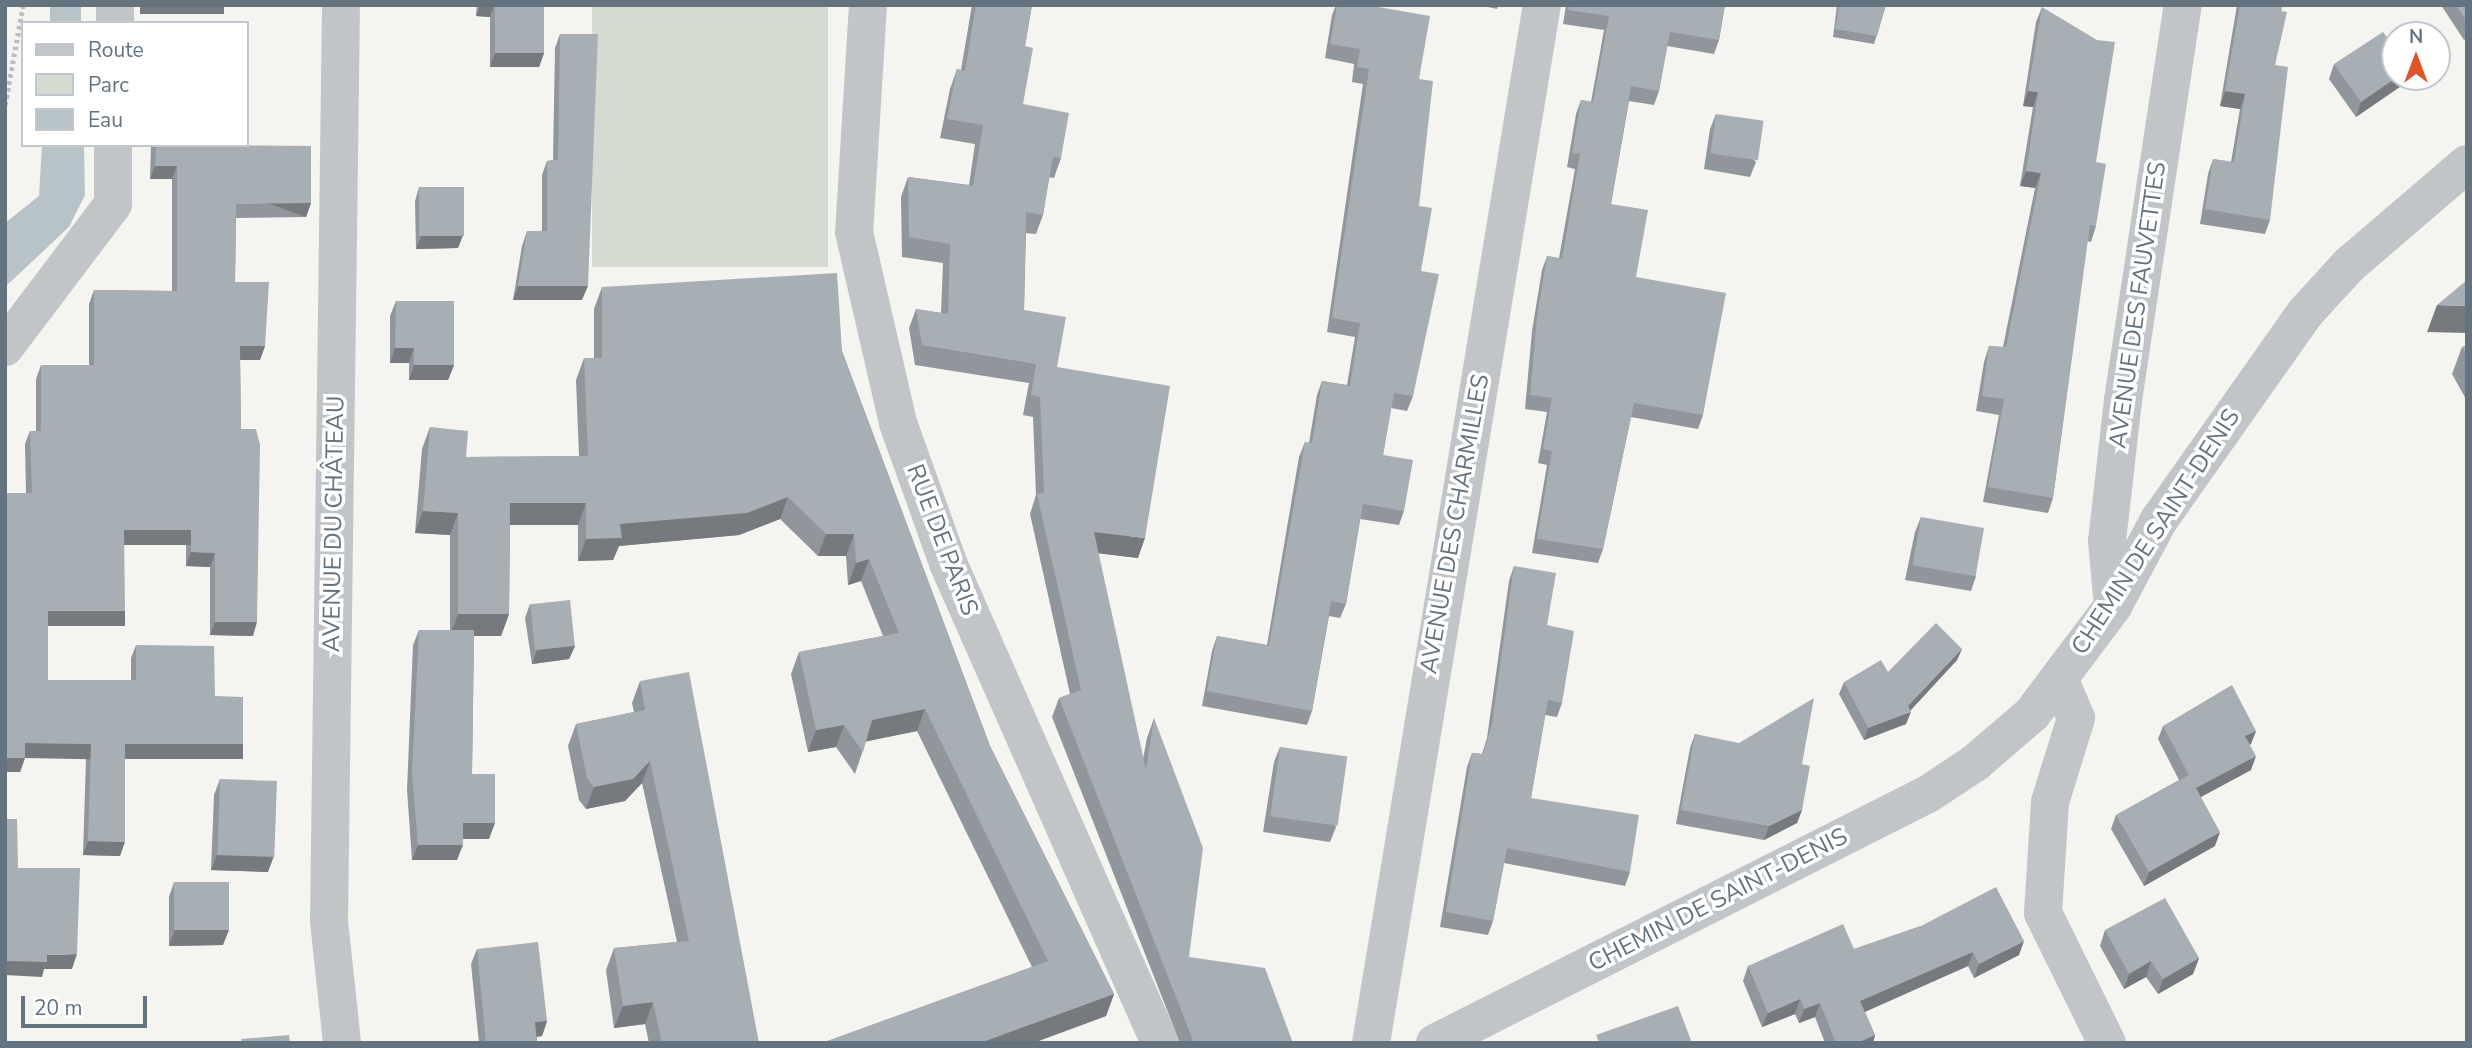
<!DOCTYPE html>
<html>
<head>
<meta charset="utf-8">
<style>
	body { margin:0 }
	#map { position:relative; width:2472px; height:1048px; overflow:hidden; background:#f4f4f0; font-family:"Nunito Sans",sans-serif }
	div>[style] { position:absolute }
	.green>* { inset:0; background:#d5dbd1; transform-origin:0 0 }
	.water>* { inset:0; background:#b8c3c7; transform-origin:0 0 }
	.path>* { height:4.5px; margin-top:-2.25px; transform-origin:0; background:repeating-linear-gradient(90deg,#bbbdbf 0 3.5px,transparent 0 7px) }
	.minor>* { height:38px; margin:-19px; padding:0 19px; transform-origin:19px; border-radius:19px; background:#c2c5c8 }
	.tertiary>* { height:38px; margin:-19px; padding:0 19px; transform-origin:19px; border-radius:19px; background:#c2c5c8 }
	.wall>* { inset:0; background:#90969b }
	.shaded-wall>* { inset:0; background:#767a7e; transform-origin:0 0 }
	.building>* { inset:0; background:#a8afb4; transform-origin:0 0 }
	span { translate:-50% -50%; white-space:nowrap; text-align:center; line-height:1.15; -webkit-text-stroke:7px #fff; paint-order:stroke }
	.street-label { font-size:24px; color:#647380 }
	.frame { position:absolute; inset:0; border:7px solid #647380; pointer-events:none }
	.legend { position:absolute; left:21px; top:21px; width:228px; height:126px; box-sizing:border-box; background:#fff; border:2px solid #c1c7cc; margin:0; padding:9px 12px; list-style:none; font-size:21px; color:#647380 }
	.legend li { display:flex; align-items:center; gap:14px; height:35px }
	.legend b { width:35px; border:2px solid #c1c7cc }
	.north { position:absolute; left:2381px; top:21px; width:70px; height:70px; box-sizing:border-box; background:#fff; border:2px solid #c1c7cc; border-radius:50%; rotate:0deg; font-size:19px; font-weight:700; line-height:28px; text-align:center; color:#647380 }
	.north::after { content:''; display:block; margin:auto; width:24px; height:32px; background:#dc5428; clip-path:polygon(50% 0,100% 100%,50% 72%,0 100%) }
	.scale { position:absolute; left:21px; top:996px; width:126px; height:32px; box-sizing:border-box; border:4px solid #647380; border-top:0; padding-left:9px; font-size:21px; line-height:24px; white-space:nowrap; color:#647380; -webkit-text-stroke:5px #fff; paint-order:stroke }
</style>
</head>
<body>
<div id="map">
	<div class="green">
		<div style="left:592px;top:5px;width:236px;height:262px"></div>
	</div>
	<div class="water">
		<div style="left:50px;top:5px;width:31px;height:18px"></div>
		<div style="clip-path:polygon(42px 145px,84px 145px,85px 195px,69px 227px,5px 287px,5px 223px,39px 196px)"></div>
	</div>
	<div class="path">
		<div style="left:5px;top:105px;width:102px;rotate:-79.8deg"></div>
	</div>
	<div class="minor">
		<div style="left:341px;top:5px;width:916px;rotate:90.75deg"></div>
		<div style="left:329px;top:921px;width:123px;rotate:83.9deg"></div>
		<div style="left:115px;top:23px;width:18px;rotate:-90deg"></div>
		<div style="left:5px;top:347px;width:179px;rotate:-52.9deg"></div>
		<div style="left:113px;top:204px;width:59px;rotate:-90deg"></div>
		<div style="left:2113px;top:606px;width:65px;rotate:-95.3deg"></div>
		<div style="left:2107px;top:541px;width:142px;rotate:-83.5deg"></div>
		<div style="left:2123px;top:400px;width:400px;rotate:-81.4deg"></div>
		<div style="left:2059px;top:678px;width:43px;rotate:67deg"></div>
		<div style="left:2076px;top:718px;width:88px;rotate:107.2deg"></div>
		<div style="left:2050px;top:802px;width:111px;rotate:93.6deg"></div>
		<div style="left:2043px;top:913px;width:145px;rotate:63.8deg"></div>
		<div style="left:1371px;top:1043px;width:1052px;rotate:-80.65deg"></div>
		<div style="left:1435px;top:1043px;width:552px;rotate:-26.8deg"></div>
		<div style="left:1928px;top:794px;width:56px;rotate:-33.4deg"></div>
		<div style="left:1975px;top:763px;width:75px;rotate:-40.7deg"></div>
		<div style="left:2032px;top:714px;width:135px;rotate:-53.1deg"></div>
		<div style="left:2113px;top:606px;width:98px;rotate:-61.9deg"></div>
		<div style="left:2159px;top:520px;width:253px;rotate:-54.8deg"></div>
		<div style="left:2305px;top:313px;width:65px;rotate:-47.5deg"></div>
		<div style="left:2349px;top:265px;width:155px;rotate:-40.6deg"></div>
	</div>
	<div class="tertiary">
		<div style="left:868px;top:5px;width:227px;rotate:93.5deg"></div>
		<div style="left:854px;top:232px;width:196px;rotate:77deg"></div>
		<div style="left:898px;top:423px;width:149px;rotate:70.3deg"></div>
		<div style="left:948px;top:563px;width:525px;rotate:66.17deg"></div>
	</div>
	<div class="wall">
		<div style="clip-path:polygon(477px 5px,544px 5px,544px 53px,539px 67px,490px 67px,490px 17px,476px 16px)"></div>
		<div style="clip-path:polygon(972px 5px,1032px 5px,1025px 46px,1023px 104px,1061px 158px,1054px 178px,1049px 177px,1043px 215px,1036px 234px,1026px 233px,1024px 310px,1057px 367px,1138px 558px,1098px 553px,1143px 759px,1147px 738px,1154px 718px,1189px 957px,1293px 1043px,1180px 1043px,1052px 717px,1059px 698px,1070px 694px,1030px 514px,1036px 495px,1033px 417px,1023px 415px,1029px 383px,915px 365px,909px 328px,916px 309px,941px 313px,943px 263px,902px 257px,901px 197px,908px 177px,969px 185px,975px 144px,940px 138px,950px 89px,957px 69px,961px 70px)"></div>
		<div style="clip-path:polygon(1336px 5px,1367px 5px,1419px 79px,1419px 206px,1421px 271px,1413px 396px,1407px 411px,1391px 408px,1383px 455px,1404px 511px,1399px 525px,1360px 519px,1346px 604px,1340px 618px,1329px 616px,1312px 711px,1307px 725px,1202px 706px,1212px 651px,1217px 636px,1267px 645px,1299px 457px,1305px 442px,1309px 443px,1317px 395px,1322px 381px,1347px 385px,1355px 337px,1327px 332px,1363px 84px,1352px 82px,1354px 64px,1325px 58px,1332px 15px)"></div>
		<div style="clip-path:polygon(1479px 5px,1498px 5px,1497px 9px)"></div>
		<div style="clip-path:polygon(1566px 5px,1725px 5px,1719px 40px,1714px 54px,1667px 46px,1659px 91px,1654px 105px,1629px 101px,1611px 204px,1636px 277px,1703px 415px,1698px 429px,1631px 417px,1603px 549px,1598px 563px,1532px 553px,1547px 465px,1538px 463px,1547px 412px,1525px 409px,1532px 331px,1542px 270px,1547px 256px,1559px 258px,1575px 169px,1567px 167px,1576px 114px,1581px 100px,1591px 102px,1604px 30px,1563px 24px)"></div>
		<div style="clip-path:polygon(1837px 5px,1886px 5px,1874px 44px,1833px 37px)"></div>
		<div style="clip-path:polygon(2237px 5px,2282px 5px,2275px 65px,2270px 220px,2265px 234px,2200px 224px,2208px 174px,2213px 159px,2231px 162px,2240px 109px,2220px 106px)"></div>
		<div style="clip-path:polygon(2441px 5px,2467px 5px,2467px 38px,2464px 40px)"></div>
		<div style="clip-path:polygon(2042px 7px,2096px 162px,2096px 226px,2091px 242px,2087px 241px,2053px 498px,2048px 513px,1983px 502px,1999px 415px,1976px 411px,1984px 362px,1989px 346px,2003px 347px,2035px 188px,2020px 186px,2033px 107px,2023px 106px,2036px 22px)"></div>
		<div style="clip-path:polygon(560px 34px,582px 300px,513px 300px,522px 246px,527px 231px,542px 231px,542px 175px,547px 161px,553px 160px,555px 48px)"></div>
		<div style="clip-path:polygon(2334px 64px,2395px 77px,2407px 77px,2404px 84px,2356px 117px,2329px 79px)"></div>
		<div style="clip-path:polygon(1716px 114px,1756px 162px,1750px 177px,1704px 169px,1710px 129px)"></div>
		<div style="clip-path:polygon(151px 145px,311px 146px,311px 203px,306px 217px,236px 218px,235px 282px,265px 346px,260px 360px,240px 360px,241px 429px,253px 636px,210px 635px,210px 567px,186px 566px,186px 544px,124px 544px,120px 625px,48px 625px,48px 680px,131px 680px,131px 658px,136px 645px,215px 696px,243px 744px,238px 758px,125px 758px,120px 856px,83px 855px,86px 758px,25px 757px,20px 772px,26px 493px,25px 444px,30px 431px,36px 431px,36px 379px,41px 365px,89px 365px,89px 304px,94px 290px,172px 291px,172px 179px,150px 179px)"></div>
		<div style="clip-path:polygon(419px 187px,463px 235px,458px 248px,416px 249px,415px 201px)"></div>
		<div style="clip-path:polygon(602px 287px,842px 351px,990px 746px,1114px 994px,1106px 1016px,1033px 1043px,822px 1043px,1032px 967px,917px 731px,866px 741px,855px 774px,836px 747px,808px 752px,791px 674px,799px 652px,883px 636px,861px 581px,848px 585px,846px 556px,818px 556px,780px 519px,739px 535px,619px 546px,613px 560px,578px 561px,578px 525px,510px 525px,509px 614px,501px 636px,474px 636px,472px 774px,489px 839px,463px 839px,457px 860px,412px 860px,407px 790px,413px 645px,419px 630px,450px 630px,450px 535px,415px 533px,422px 449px,430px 427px,466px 457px,579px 456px,576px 380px,584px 358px,594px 358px,594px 309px)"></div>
		<div style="clip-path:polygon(396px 301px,454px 365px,448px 380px,409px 380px,409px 363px,390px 363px,390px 316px)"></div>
		<div style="clip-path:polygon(2467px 345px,2467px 401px,2452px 374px,2462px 347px)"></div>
		<div style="clip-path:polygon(1921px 517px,1976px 576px,1971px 591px,1905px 580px,1915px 532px)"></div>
		<div style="clip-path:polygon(1514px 566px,1547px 625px,1562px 703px,1557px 717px,1545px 715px,1531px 798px,1630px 872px,1625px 886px,1504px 863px,1493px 921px,1488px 935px,1440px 927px,1467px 767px,1472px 753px,1482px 754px,1487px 738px,1509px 581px)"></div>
		<div style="clip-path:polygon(530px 604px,575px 646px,569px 659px,532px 664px,525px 618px)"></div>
		<div style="clip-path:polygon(1962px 649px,1957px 660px,1910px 711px,1906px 724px,1864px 740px,1839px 694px,1844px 682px,1888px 672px)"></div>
		<div style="clip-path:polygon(640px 681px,759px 1043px,649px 1043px,645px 1024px,614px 1028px,606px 970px,614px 948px,677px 942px,642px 783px,625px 801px,586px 809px,579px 800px,568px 746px,576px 724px,634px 712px,632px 703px)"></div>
		<div style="clip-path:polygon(2163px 726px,2256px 731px,2250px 745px,2251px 770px,2201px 797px,2215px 846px,2144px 886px,2111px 829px,2116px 815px,2179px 780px,2158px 739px)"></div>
		<div style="clip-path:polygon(1695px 734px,1802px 764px,1802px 810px,1797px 823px,1764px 840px,1676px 824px,1690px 748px)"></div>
		<div style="clip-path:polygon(1280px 747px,1336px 827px,1330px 842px,1263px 832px,1274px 762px)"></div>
		<div style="clip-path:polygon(220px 779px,268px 872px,211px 870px,214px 795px)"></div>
		<div style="clip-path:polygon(174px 882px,223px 945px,169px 946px,169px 897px)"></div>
		<div style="clip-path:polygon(1921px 926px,2019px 955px,1974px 978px,1968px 966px,1865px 1012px,1875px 1035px,1873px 1043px,1825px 1043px,1815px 1017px,1799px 1023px,1795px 1014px,1762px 1027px,1743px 981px,1748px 966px,1854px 949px)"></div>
		<div style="clip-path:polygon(2105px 930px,2199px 958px,2193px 974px,2158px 994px,2146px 977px,2124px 989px,2100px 946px)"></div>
		<div style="clip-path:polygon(477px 949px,547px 1021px,542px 1036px,537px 1037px,537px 1043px,479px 1043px,471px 964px)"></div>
	</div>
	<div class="shaded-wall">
		<div style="left:140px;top:5px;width:84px;height:9px"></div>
		<div style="clip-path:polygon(480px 5px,494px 5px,490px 17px,476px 16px)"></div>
		<div style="clip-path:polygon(495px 53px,544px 53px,539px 67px,490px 67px)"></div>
		<div style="clip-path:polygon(2397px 77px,2407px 77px,2404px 84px,2356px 117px,2361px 102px)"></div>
		<div style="clip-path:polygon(2028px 91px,2038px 92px,2033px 107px,2023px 106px)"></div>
		<div style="clip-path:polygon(2225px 91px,2245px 94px,2240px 109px,2220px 106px)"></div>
		<div style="clip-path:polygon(155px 166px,177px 166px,172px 179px,150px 179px)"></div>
		<div style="clip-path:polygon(2026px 171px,2041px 173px,2035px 188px,2020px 186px)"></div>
		<div style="left:311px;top:203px;width:15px;height:75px;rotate:110deg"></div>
		<div style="clip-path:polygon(463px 235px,458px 248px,416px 249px,421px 236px)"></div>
		<div style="clip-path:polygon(518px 286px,588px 286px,582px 300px,513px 300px)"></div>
		<div style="clip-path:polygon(2437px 305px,2467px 306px,2467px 333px,2427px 332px)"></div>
		<div style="clip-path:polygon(240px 346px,265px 346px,260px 360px,235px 360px)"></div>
		<div style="clip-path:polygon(395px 348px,414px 348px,409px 363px,390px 363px)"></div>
		<div style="clip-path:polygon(414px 365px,454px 365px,448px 380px,409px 380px)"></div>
		<div style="clip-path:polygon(788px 497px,780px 519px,739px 535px,619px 546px,613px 560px,578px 561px,586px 539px,620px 524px)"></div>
		<div style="clip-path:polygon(510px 503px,586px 503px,578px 525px,502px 525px)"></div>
		<div style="clip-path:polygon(423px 511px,458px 513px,450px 535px,415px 533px)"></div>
		<div style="left:124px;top:530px;width:67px;height:15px"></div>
		<div style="clip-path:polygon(1094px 532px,1145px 538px,1138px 558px,1087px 552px)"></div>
		<div style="clip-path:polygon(826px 534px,854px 534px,846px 556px,818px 556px)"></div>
		<div style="clip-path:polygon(191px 552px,215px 553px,210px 567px,186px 566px)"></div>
		<div style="clip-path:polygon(869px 559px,861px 581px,848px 585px,856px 563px)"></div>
		<div style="left:48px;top:611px;width:77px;height:15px"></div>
		<div style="clip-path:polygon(458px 614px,509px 614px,501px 636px,450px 636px)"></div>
		<div style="clip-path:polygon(215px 622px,257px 622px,253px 636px,210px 635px)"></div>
		<div style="clip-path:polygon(575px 646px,569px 659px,532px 664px,537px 650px)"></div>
		<div style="clip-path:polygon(1962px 649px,1957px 660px,1908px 713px,1911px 712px,1906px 724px,1864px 740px,1868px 728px,1908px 706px)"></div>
		<div style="clip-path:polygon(925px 709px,917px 731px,864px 742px,872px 720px)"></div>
		<div style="clip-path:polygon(844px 725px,836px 747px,808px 752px,816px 730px)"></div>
		<div style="clip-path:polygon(2256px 731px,2251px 744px,2240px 750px,2245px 736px)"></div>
		<div style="left:25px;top:743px;width:66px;height:15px;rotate:1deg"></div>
		<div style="left:125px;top:744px;width:118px;height:15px"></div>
		<div style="clip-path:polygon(2256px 756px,2251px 770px,2191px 802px,2196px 788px)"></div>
		<div style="clip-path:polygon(5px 758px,25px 758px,20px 772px,5px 772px)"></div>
		<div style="clip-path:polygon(650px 761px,642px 783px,625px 801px,586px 809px,594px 787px)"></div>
		<div style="clip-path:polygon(1802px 810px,1797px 823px,1764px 840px,1769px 826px)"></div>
		<div style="clip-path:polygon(463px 823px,495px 823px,489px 839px,458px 839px)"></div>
		<div style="clip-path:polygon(2220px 832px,2215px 846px,2144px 886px,2149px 872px)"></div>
		<div style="clip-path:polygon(88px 841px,125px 842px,120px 856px,83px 855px)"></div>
		<div style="clip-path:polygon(418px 845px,463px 845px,457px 860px,412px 860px)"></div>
		<div style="clip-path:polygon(217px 855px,274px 856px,268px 872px,211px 870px)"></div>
		<div style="clip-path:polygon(175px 930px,229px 930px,223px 945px,169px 946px)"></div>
		<div style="clip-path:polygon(2024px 941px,2019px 955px,1974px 978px,1979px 964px)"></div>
		<div style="clip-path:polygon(1973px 952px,1968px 966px,1855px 1016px,1860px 1001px)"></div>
		<div style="clip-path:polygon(77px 954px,72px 969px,44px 969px,42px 977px,5px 975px,5px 961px,47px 955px)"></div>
		<div style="clip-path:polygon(2199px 958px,2193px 974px,2158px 994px,2163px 979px)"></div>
		<div style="clip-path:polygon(2151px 961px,2146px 977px,2124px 989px,2129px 974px)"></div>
		<div style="clip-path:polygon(1114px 994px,1106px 1016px,1033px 1043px,980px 1043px)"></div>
		<div style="clip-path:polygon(1800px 999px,1795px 1014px,1762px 1027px,1768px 1013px)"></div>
		<div style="clip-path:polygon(653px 1002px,645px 1024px,614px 1028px,623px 1006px)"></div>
		<div style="clip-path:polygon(1820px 1003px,1815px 1017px,1799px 1023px,1804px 1009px)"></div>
		<div style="clip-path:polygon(547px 1021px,542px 1036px,530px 1037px,535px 1022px)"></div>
		<div style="clip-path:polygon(1875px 1035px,1873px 1043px,1857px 1043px)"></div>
	</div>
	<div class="building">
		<div style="left:495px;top:5px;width:49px;height:48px"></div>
		<div style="clip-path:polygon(976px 5px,1032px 5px,1025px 46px,1033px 48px,1023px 104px,1069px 113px,1061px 158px,1053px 157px,1043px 215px,1026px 212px,1024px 310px,1066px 317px,1057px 367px,1170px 386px,1145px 538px,1094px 532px,1146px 770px,1154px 718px,1203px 848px,1189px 957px,1265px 968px,1293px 1043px,1194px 1043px,1059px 698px,1081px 690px,1037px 494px,1044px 493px,1040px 397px,1031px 395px,1036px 364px,922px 345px,916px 309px,948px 314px,950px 244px,909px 237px,908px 177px,973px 186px,983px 125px,947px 119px,957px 69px,965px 71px)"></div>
		<div style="clip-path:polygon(1337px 5px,1367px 5px,1430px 16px,1419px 79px,1433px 81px,1419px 206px,1432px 208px,1421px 271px,1439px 274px,1413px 396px,1394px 393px,1383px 455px,1413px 460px,1404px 511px,1363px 504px,1346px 604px,1331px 601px,1312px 711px,1207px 691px,1217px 636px,1269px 646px,1305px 442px,1312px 443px,1322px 381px,1350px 386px,1360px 323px,1332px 318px,1369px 69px,1357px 67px,1360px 49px,1330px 44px)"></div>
		<div style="clip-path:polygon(1569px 5px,1725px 5px,1719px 40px,1670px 32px,1659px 91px,1631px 86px,1611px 204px,1648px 210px,1636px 277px,1726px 293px,1703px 415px,1634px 403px,1603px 549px,1537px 539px,1552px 451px,1543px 449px,1552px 398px,1530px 395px,1537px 317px,1547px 256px,1562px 259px,1580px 154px,1572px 153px,1581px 100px,1593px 102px,1609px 16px,1568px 10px)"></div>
		<div style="clip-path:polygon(1839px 5px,1886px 5px,1877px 36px,1835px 29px)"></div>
		<div style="clip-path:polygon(2240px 5px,2282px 5px,2281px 11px,2287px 12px,2275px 65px,2288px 67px,2270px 220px,2205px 209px,2213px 159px,2234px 162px,2245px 94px,2225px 91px)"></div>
		<div style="clip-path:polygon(2456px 5px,2467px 5px,2467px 21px)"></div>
		<div style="clip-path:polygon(2042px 7px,2097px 40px,2115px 42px,2096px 162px,2106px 164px,2096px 226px,2090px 225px,2053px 498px,1988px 487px,2004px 399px,1982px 396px,1989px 346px,2006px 347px,2041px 173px,2026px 171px,2038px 92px,2028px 91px)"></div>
		<div style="clip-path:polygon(2383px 32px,2395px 48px,2395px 77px,2397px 77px,2361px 102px,2334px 64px)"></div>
		<div style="clip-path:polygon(560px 34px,598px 34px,588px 286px,518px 286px,527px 231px,547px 231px,547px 161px,558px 160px)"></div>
		<div style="left:1716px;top:114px;width:48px;height:40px;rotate:8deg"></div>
		<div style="clip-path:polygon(156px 145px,311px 146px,311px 203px,236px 204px,235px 282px,269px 282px,265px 346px,240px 346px,241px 429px,256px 429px,260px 445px,257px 622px,215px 622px,215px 553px,191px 552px,191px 530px,124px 530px,125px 611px,48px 611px,48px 680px,136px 680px,136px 645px,214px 646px,215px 696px,243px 697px,243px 744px,125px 744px,125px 842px,88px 841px,91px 744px,25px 743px,25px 758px,5px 758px,5px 493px,32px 493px,30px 431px,41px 431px,41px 365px,94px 365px,94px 290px,177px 291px,177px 166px,155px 166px)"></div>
		<div style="left:419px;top:187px;width:45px;height:49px"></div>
		<div style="clip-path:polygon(837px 273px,842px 351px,990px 746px,1114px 994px,980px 1043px,822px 1043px,1048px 961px,925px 709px,872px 720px,863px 752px,844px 725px,816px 730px,799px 652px,899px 633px,869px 559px,856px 563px,854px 534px,826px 534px,788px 497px,747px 513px,620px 524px,622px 538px,586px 539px,586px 503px,510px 503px,509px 614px,458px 614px,458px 513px,423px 511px,430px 427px,468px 431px,466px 457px,588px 456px,584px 358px,602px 358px,602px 287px)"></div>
		<div style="clip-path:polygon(2467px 280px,2467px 306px,2437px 305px)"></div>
		<div style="clip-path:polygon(396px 301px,454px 301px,454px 365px,414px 365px,414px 348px,395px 348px)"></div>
		<div style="clip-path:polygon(2467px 345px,2467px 356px,2462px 347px)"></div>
		<div style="left:1921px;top:517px;width:64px;height:49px;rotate:10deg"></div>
		<div style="clip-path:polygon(1514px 566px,1556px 573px,1547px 625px,1574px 631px,1562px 703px,1548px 700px,1531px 798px,1639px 815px,1630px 872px,1507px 848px,1493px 921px,1446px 912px,1472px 753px,1483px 754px,1492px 724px)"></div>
		<div style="left:570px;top:600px;width:46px;height:40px;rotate:84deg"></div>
		<div style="clip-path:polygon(1936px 623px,1962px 649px,1908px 706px,1911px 712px,1868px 728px,1844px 682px,1881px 660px,1888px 672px)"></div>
		<div style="clip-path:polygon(419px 630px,474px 630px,472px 774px,495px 774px,495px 823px,463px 823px,463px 845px,418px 845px,412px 775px)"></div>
		<div style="clip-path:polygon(689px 672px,759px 1043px,662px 1043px,653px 1002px,623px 1006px,614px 948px,689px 941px,650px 761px,633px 779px,594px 787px,587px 778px,576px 724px,645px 710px,640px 681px)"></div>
		<div style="clip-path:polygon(2232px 685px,2256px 731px,2245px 736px,2256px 756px,2196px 788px,2220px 832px,2149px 872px,2116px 815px,2189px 775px,2163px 726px)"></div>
		<div style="clip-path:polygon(1814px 698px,1802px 764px,1810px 766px,1802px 810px,1769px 826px,1681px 810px,1695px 734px,1739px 743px)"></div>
		<div style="left:1280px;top:747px;width:68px;height:70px;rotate:8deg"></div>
		<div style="left:220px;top:779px;width:57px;height:76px;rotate:2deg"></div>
		<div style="clip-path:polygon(5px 819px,17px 819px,18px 868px,80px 868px,77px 954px,47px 955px,47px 962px,5px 961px)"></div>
		<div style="left:174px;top:882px;width:55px;height:48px"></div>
		<div style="clip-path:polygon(1996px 887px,2024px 941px,1979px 964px,1973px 952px,1860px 1001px,1875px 1035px,1857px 1043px,1836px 1043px,1820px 1003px,1804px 1009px,1800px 999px,1768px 1013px,1748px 966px,1843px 924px,1854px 949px,1921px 926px)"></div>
		<div style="clip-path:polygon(2165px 898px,2199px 958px,2163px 979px,2151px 961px,2129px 974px,2105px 930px)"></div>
		<div style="clip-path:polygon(538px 942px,547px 1021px,535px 1022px,537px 1043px,486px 1043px,477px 949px)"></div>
		<div style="clip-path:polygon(1678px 1006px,1692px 1043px,1597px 1043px,1599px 1042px,1596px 1035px)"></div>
		<div style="clip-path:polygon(289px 1035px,290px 1043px,242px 1043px,241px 1039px)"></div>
	</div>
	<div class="street-label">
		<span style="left:2138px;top:305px;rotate:-82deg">AVENUE DES FAUVETTES</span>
		<span style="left:334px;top:524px;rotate:-89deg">AVENUE DU CHÂTEAU</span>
		<span style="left:1455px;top:524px;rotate:-80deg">AVENUE DES CHARMILLES</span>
		<span style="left:2156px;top:532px;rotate:-57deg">CHEMIN DE SAINT-DENIS</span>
		<span style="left:942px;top:540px;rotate:69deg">RUE DE PARIS</span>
		<span style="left:1718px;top:900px;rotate:-27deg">CHEMIN DE SAINT-DENIS</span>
	</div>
	<div class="frame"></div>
	<ul class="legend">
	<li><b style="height:9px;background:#c2c5c8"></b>Route</li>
	<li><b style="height:19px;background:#d5dbd1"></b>Parc</li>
	<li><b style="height:19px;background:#b8c3c7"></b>Eau</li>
	</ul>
	<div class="north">N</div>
	<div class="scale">20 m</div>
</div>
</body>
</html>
